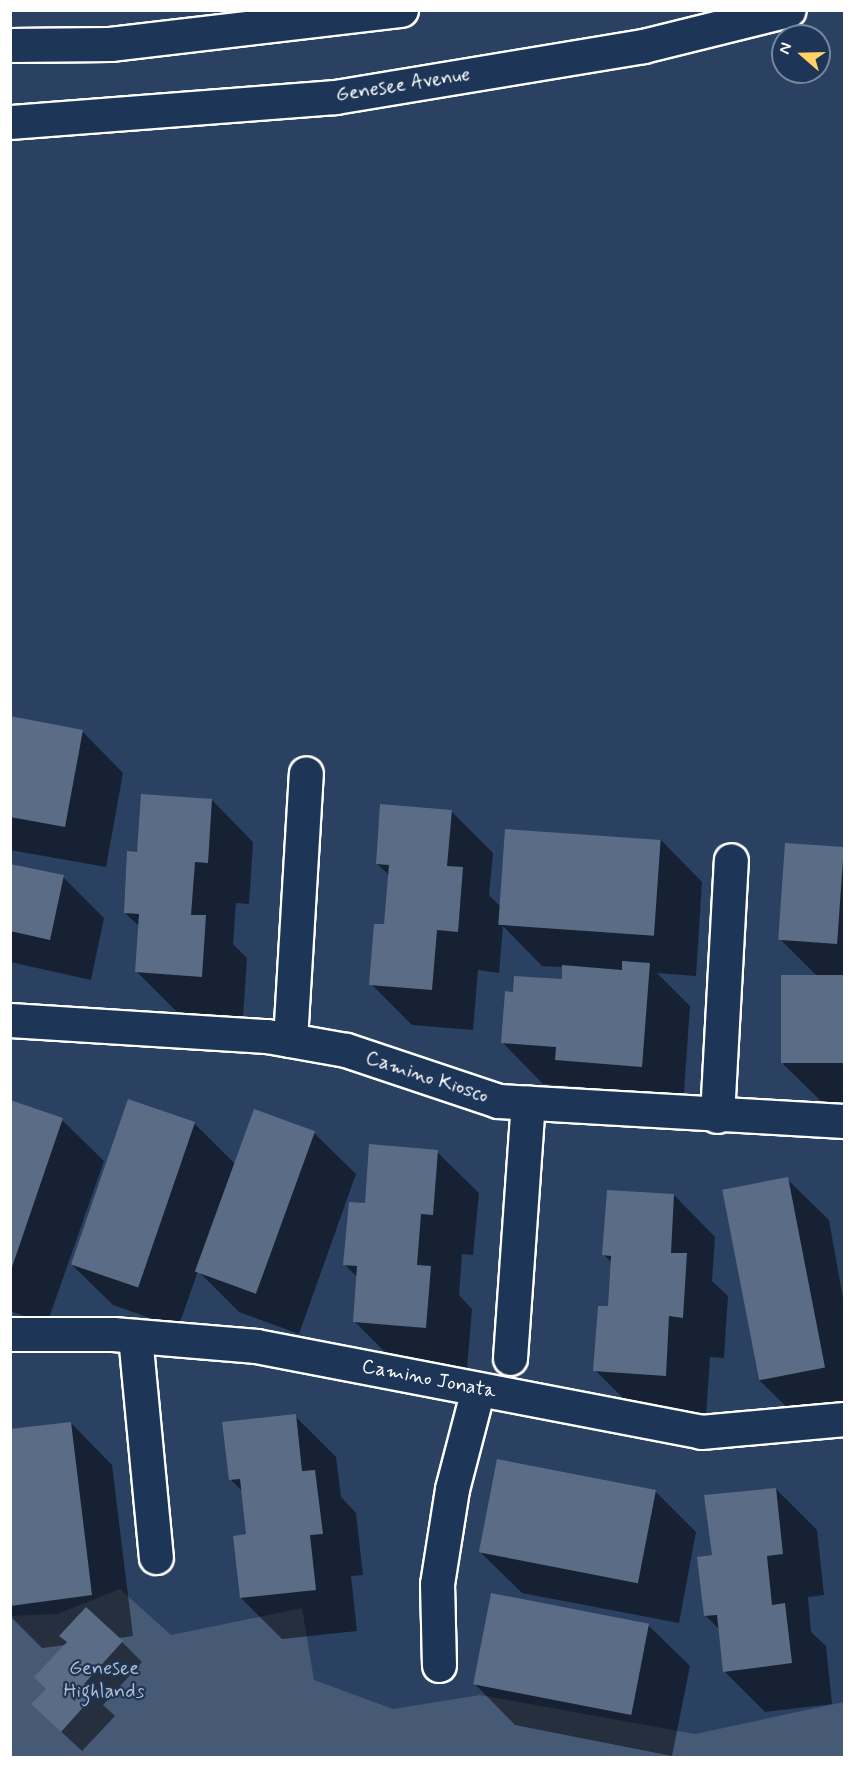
<!DOCTYPE html>
<html>
<head>
<meta charset="utf-8">
<style>
	body { margin:0 }
	#map { position:relative; width:855px; height:1768px; overflow:hidden; background:#2a4161; font-family:Mynerve,sans-serif }
	div>[style] { position:absolute }
	.green>* { inset:0; background:#465975 }
	.shadow>* { inset:0; background:#0007 }
	.building>* { inset:0; background:#5b6c86; transform-origin:0 0 }
	.roads { filter:drop-shadow(2px 0 #fff) drop-shadow(-2px 0 #fff) drop-shadow(0 2px #fff) drop-shadow(0 -2px #fff) }
	.minor>* { height:33px; margin:-16.5px; padding:0 16.5px; transform-origin:16.5px; border-radius:16.5px; background:#1d3557 }
	.major>* { height:33px; margin:-16.5px; padding:0 16.5px; transform-origin:16.5px; border-radius:16.5px; background:#1d3557 }
	span { translate:-50% -50%; white-space:nowrap; text-align:center; line-height:1.15; -webkit-text-stroke:4.5px #1d3557; paint-order:stroke }
	.street-label { font-size:20px; color:#fff }
	.park-label { font-size:20px; color:#b5bdc8 }
	.frame { position:absolute; inset:0; border:12px solid #fff; pointer-events:none }
	.north { position:absolute; left:771px; top:24px; width:60px; height:60px; box-sizing:border-box; background:#1d3557; border:2px solid #77869a; border-radius:50%; rotate:290deg; font-size:16px; font-weight:700; line-height:24px; text-align:center; color:#fff }
	.north::after { content:''; display:block; margin:auto; width:21px; height:27px; background:#ffd166; clip-path:polygon(50% 0,100% 100%,50% 72%,0 100%) }
</style>
</head>
<body>
<div id="map">
	<div class="green">
		<div style="clip-path:polygon(120px 1589px,171px 1635px,302px 1608px,314px 1680px,393px 1709px,480px 1695px,695px 1734px,844px 1702px,844px 1757px,11px 1757px,10px 1616px,57px 1614px)"></div>
	</div>
	<div class="shadow">
		<div style="clip-path:polygon(10px 718px,82px 731px,123px 773px,106px 867px,10px 850px)"></div>
		<div style="clip-path:polygon(212px 800px,253px 842px,249px 904px,236px 903px,233px 944px,247px 958px,243px 1017px,178px 1013px,137px 972px,140px 927px,125px 913px,139px 853px)"></div>
		<div style="clip-path:polygon(451px 811px,493px 853px,489px 895px,502px 908px,661px 840px,702px 882px,696px 976px,657px 973px,690px 1006px,683px 1107px,598px 1101px,584px 1087px,543px 1084px,502px 1042px,514px 994px,563px 981px,563px 967px,542px 966px,503px 926px,499px 973px,478px 970px,473px 1030px,412px 1025px,371px 984px,386px 926px,390px 876px,377px 864px)"></div>
		<div style="clip-path:polygon(787px 845px,844px 848px,844px 1105px,825px 1105px,783px 1064px,818px 977px,781px 940px)"></div>
		<div style="clip-path:polygon(10px 865px,63px 877px,104px 918px,91px 980px,10px 962px)"></div>
		<div style="clip-path:polygon(10px 1102px,62px 1120px,104px 1161px,47px 1324px,10px 1311px)"></div>
		<div style="clip-path:polygon(255px 1111px,314px 1133px,356px 1174px,299px 1334px,239px 1312px,198px 1271px,178px 1328px,113px 1305px,71px 1264px,194px 1123px,236px 1165px)"></div>
		<div style="clip-path:polygon(437px 1152px,479px 1193px,473px 1255px,462px 1254px,459px 1295px,472px 1309px,467px 1369px,396px 1363px,354px 1321px,358px 1278px,344px 1264px)"></div>
		<div style="clip-path:polygon(787px 1179px,829px 1220px,844px 1304px,844px 1413px,801px 1421px,759px 1380px)"></div>
		<div style="clip-path:polygon(674px 1195px,715px 1237px,712px 1281px,728px 1296px,724px 1358px,710px 1357px,706px 1416px,636px 1411px,595px 1370px,609px 1308px,612px 1263px,604px 1255px)"></div>
		<div style="clip-path:polygon(295px 1416px,336px 1457px,341px 1497px,356px 1513px,363px 1575px,351px 1576px,357px 1631px,282px 1639px,241px 1598px,248px 1535px,243px 1492px,230px 1479px)"></div>
		<div style="clip-path:polygon(71px 1423px,112px 1465px,133px 1636px,118px 1638px,142px 1662px,103px 1705px,115px 1716px,82px 1751px,54px 1725px,48px 1689px,66px 1645px,42px 1648px,10px 1616px,10px 1431px)"></div>
		<div style="clip-path:polygon(776px 1489px,817px 1530px,824px 1595px,808px 1597px,811px 1632px,826px 1646px,832px 1704px,765px 1712px,724px 1671px,720px 1630px,705px 1615px,713px 1557px)"></div>
		<div style="clip-path:polygon(655px 1491px,696px 1532px,679px 1623px,522px 1593px,480px 1552px)"></div>
		<div style="clip-path:polygon(648px 1625px,690px 1666px,672px 1756px,515px 1725px,474px 1683px)"></div>
	</div>
	<div class="building">
		<div style="clip-path:polygon(10px 716px,83px 730px,65px 827px,10px 817px)"></div>
		<div style="clip-path:polygon(141px 794px,212px 799px,208px 863px,195px 862px,191px 915px,206px 915px,202px 977px,135px 972px,139px 914px,124px 913px,127px 851px,137px 852px)"></div>
		<div style="clip-path:polygon(380px 804px,452px 810px,447px 866px,463px 867px,458px 932px,437px 930px,432px 990px,369px 985px,374px 924px,384px 924px,389px 865px,376px 864px)"></div>
		<div style="left:505px;top:829px;width:156px;height:96px;rotate:4deg"></div>
		<div style="left:785px;top:843px;width:59px;height:97px;rotate:4deg"></div>
		<div style="clip-path:polygon(10px 864px,64px 875px,50px 940px,10px 931px)"></div>
		<div style="clip-path:polygon(622px 961px,650px 963px,642px 1067px,555px 1060px,556px 1047px,501px 1043px,505px 991px,513px 992px,514px 976px,562px 979px,562px 965px,622px 970px)"></div>
		<div style="left:844px;top:975px;width:88px;height:63px;rotate:90deg"></div>
		<div style="left:128px;top:1099px;width:71px;height:175px;rotate:19deg"></div>
		<div style="clip-path:polygon(10px 1100px,63px 1118px,11px 1270px,10px 1270px)"></div>
		<div style="left:254px;top:1109px;width:65px;height:173px;rotate:20deg"></div>
		<div style="clip-path:polygon(369px 1144px,438px 1150px,433px 1215px,421px 1214px,417px 1265px,431px 1266px,426px 1328px,353px 1322px,357px 1266px,343px 1265px,349px 1202px,365px 1203px)"></div>
		<div style="left:788px;top:1177px;width:194px;height:67px;rotate:79deg"></div>
		<div style="clip-path:polygon(607px 1190px,674px 1194px,671px 1253px,687px 1253px,683px 1318px,669px 1316px,666px 1376px,593px 1371px,598px 1306px,608px 1306px,611px 1256px,602px 1255px)"></div>
		<div style="clip-path:polygon(296px 1414px,302px 1471px,315px 1470px,323px 1534px,310px 1535px,316px 1590px,240px 1598px,233px 1536px,246px 1534px,240px 1479px,229px 1480px,222px 1422px)"></div>
		<div style="clip-path:polygon(71px 1422px,92px 1595px,10px 1606px,10px 1429px)"></div>
		<div style="left:497px;top:1459px;width:162px;height:95px;rotate:11deg"></div>
		<div style="clip-path:polygon(776px 1488px,783px 1554px,767px 1556px,772px 1605px,785px 1603px,792px 1663px,723px 1672px,717px 1615px,704px 1616px,697px 1557px,712px 1555px,704px 1495px)"></div>
		<div style="left:491px;top:1593px;width:161px;height:93px;rotate:11deg"></div>
		<div style="clip-path:polygon(86px 1607px,123px 1641px,84px 1684px,95px 1694px,61px 1732px,31px 1704px,46px 1689px,34px 1677px,67px 1642px,59px 1636px)"></div>
	</div>
	<div class="roads">
		<div class="minor">
			<div style="left:10px;top:1020px;width:257px;rotate:3.6deg"></div>
			<div style="left:267px;top:1036px;width:80px;rotate:10deg"></div>
			<div style="left:346px;top:1050px;width:160px;rotate:18.5deg"></div>
			<div style="left:498px;top:1101px;width:347px;rotate:3.3deg"></div>
			<div style="left:290px;top:1040px;width:267px;rotate:-86.6deg"></div>
			<div style="left:717px;top:1116px;width:256px;rotate:-86.9deg"></div>
			<div style="left:10px;top:1334px;width:103px"></div>
			<div style="left:113px;top:1334px;width:144px;rotate:4.8deg"></div>
			<div style="left:256px;top:1346px;width:453px;rotate:10.9deg"></div>
			<div style="left:701px;top:1432px;width:144px;rotate:-5.2deg"></div>
			<div style="left:135px;top:1336px;width:222px;rotate:84.6deg"></div>
			<div style="left:510px;top:1358px;width:256px;rotate:-86deg"></div>
			<div style="left:439px;top:1665px;width:81px;rotate:-91.4deg"></div>
			<div style="left:437px;top:1584px;width:96px;rotate:-81deg"></div>
			<div style="left:452px;top:1489px;width:103px;rotate:-75.4deg"></div>
		</div>
		<div class="major">
			<div style="left:10px;top:45px;width:100px;rotate:-0.6deg"></div>
			<div style="left:110px;top:44px;width:293px;rotate:-6.7deg"></div>
			<div style="left:10px;top:122px;width:326px;rotate:-4.4deg"></div>
			<div style="left:335px;top:97px;width:312px;rotate:-9.4deg"></div>
			<div style="left:643px;top:46px;width:150px;rotate:-13.9deg"></div>
		</div>
	</div>
	<div class="street-label">
		<span style="left:403px;top:85px;rotate:-9deg">Genesee Avenue</span>
		<span style="left:427px;top:1077px;rotate:18deg">Camino Kiosco</span>
		<span style="left:429px;top:1379px;rotate:11deg">Camino Jonata</span>
	</div>
	<div class="park-label">
		<span style="left:104px;top:1680px">Genesee<br>Highlands</span>
	</div>
	<div class="frame"></div>
	<div class="north">N</div>
</div>
</body>
</html>
